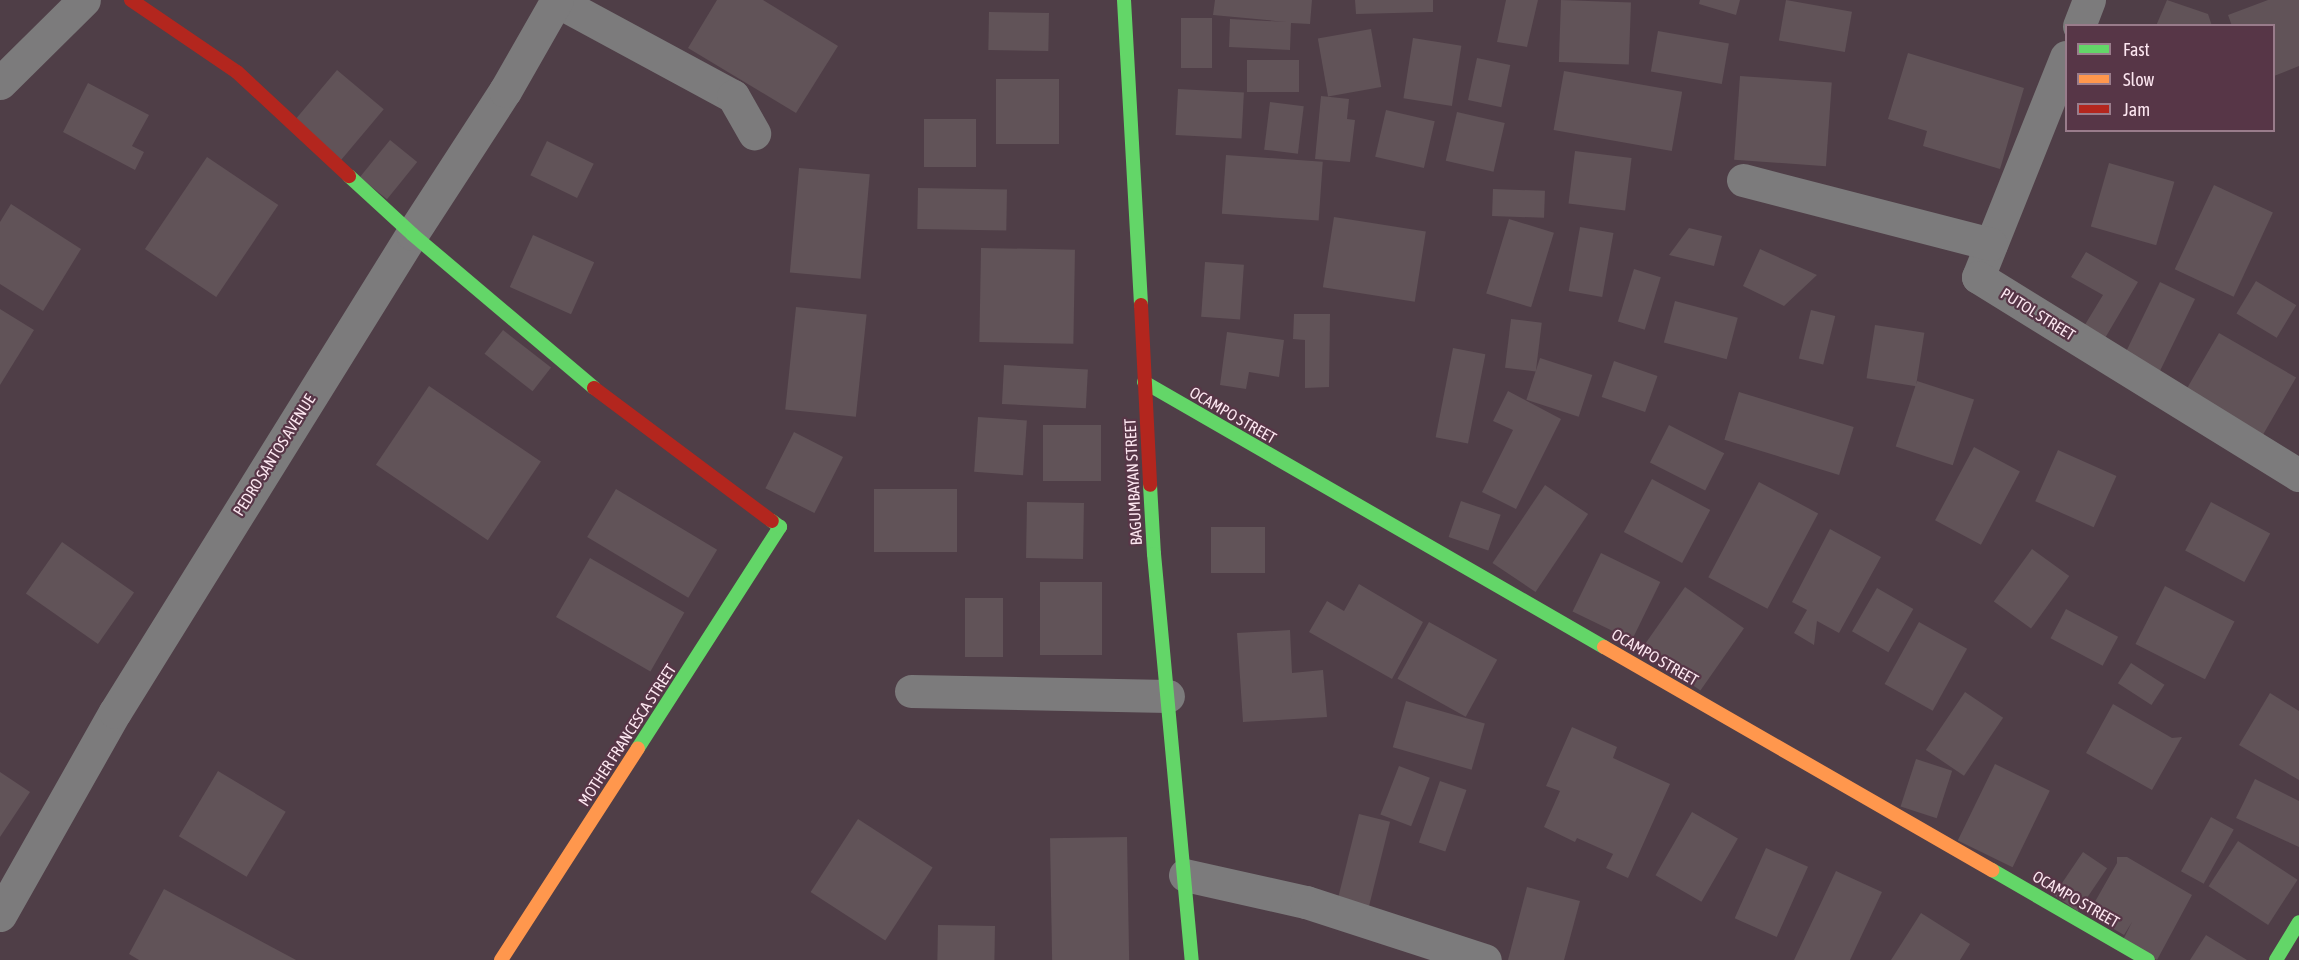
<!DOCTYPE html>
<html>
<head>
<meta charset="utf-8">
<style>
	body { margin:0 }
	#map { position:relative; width:2299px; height:960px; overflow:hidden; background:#4f3e47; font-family:"Asap Condensed",sans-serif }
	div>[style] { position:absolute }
	.building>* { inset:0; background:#615358; transform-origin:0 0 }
	.street>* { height:33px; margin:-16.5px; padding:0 16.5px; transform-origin:16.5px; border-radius:16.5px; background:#7c7b7c }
	.fast>* { height:14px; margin:-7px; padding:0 7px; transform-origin:7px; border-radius:7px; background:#63d668 }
	.slow>* { height:14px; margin:-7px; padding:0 7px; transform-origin:7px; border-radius:7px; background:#ff974d }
	.jam>* { height:14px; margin:-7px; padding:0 7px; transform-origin:7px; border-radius:7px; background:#b3261e }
	span { translate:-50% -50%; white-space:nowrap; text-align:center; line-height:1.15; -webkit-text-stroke:4.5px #573647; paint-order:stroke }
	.street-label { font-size:16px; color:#fce6f0 }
	.legend { position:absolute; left:2065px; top:24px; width:210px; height:108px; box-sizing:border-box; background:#573647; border:2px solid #997c8b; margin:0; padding:8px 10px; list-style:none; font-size:18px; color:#fce6f0 }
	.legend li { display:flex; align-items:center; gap:12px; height:30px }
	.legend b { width:30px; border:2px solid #997c8b }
</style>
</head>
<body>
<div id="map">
	<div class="building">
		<div style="clip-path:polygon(717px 0,763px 0,838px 46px,796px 113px,688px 48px)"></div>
		<div style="clip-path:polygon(1215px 0,1312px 0,1310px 24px,1291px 23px,1290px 50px,1229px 47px,1230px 19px,1287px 22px,1213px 15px)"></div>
		<div style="clip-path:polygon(1355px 0,1433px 0,1433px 12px,1356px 14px)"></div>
		<div style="clip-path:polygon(1506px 0,1538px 0,1527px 47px,1497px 42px)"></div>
		<div style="left:1561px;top:0;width:70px;height:62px;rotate:2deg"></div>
		<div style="clip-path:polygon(1700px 0,1740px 0,1736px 15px,1699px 4px)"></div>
		<div style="left:1786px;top:0;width:67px;height:41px;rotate:10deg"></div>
		<div style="clip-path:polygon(2167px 0,2208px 14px,2212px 26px,2156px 26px)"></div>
		<div style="clip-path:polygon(2268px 0,2299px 0,2299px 66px,2274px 76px,2274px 26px,2232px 26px,2228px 15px)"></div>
		<div style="left:989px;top:12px;width:60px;height:38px;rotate:1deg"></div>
		<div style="left:1181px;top:18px;width:31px;height:50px"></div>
		<div style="left:1371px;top:29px;width:59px;height:54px;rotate:80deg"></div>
		<div style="left:1658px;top:31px;width:72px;height:41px;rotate:10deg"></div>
		<div style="left:1413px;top:38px;width:49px;height:61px;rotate:9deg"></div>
		<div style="clip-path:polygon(1908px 53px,2024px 88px,2000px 169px,1923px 146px,1927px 131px,1888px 119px)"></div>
		<div style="left:1477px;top:58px;width:34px;height:43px;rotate:12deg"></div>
		<div style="left:1247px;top:60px;width:52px;height:32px"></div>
		<div style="left:337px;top:70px;width:61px;height:67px;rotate:40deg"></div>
		<div style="left:1564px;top:71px;width:120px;height:60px;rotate:10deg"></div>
		<div style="left:1740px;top:76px;width:92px;height:84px;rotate:4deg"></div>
		<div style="left:996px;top:79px;width:63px;height:65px"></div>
		<div style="clip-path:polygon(88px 83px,149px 115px,132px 146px,144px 152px,135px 170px,63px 132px)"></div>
		<div style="left:1178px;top:89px;width:66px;height:46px;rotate:3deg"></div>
		<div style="clip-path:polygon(1321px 96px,1349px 99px,1347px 119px,1355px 120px,1350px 162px,1315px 159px)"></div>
		<div style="left:1270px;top:102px;width:34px;height:48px;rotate:7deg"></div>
		<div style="left:1386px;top:110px;width:50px;height:48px;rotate:13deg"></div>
		<div style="left:1457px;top:112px;width:49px;height:50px;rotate:13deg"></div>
		<div style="left:924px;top:119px;width:52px;height:48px"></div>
		<div style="left:390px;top:140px;width:35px;height:48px;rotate:39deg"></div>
		<div style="left:547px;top:141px;width:52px;height:38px;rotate:26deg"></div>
		<div style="left:1575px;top:151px;width:57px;height:53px;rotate:7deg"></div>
		<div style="left:1226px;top:155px;width:97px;height:59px;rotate:4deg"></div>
		<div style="left:207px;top:157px;width:86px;height:111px;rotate:34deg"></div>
		<div style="left:2109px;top:163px;width:68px;height:66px;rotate:16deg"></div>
		<div style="left:799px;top:168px;width:71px;height:105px;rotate:5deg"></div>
		<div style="left:2214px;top:185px;width:65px;height:93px;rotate:25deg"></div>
		<div style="left:918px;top:188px;width:89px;height:41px;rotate:1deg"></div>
		<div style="left:1493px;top:189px;width:52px;height:27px;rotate:2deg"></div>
		<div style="clip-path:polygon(11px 204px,81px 249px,43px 311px,0 284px,0 222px)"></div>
		<div style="left:1334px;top:217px;width:93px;height:71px;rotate:9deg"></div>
		<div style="left:1509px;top:219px;width:47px;height:78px;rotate:17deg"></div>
		<div style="left:1580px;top:227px;width:34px;height:65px;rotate:10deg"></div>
		<div style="clip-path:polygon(1689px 228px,1722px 236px,1714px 266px,1669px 255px)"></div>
		<div style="left:533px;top:235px;width:67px;height:57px;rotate:24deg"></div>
		<div style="left:981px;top:248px;width:94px;height:94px;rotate:1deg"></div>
		<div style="clip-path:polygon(1760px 249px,1817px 275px,1784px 306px,1743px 286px)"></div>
		<div style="clip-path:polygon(2086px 252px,2138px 282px,2101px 345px,2083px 328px,2103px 295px,2071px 277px)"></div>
		<div style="left:1205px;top:262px;width:39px;height:55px;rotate:4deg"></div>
		<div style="left:1634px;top:269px;width:28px;height:55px;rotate:17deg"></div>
		<div style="left:2256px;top:281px;width:47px;height:38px;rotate:31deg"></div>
		<div style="left:2160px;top:282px;width:39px;height:84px;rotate:26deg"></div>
		<div style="left:1675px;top:301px;width:65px;height:43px;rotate:15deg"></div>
		<div style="left:796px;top:307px;width:71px;height:103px;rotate:6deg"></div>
		<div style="clip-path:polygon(0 309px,34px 330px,0 385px)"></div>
		<div style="left:1811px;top:310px;width:25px;height:50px;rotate:14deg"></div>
		<div style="clip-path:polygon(1294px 314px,1330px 314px,1329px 387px,1305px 388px,1305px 340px,1293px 339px)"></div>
		<div style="left:1511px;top:319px;width:31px;height:49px;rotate:7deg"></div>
		<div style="left:1875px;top:325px;width:50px;height:54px;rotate:9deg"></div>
		<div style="left:503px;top:330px;width:61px;height:30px;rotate:38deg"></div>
		<div style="clip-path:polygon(1227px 332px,1284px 340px,1279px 377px,1249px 372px,1246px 389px,1220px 385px)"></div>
		<div style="left:2219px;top:333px;width:89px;height:76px;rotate:30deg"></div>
		<div style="left:1453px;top:348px;width:33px;height:91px;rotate:11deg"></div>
		<div style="left:1540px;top:358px;width:55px;height:44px;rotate:18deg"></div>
		<div style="left:1614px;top:361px;width:46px;height:38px;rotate:19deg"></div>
		<div style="left:1004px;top:365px;width:84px;height:39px;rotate:3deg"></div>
		<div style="left:1917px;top:381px;width:60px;height:69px;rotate:18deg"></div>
		<div style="left:429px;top:386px;width:135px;height:95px;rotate:34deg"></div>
		<div style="clip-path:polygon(1508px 391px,1561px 419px,1516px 509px,1482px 492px,1513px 430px,1493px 421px)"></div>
		<div style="left:1739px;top:392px;width:120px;height:50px;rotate:17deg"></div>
		<div style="left:978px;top:417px;width:49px;height:55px;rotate:4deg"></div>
		<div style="left:1043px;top:425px;width:58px;height:56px"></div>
		<div style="left:1669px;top:425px;width:62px;height:42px;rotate:27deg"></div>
		<div style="left:794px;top:432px;width:55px;height:63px;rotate:27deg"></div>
		<div style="left:1974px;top:447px;width:52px;height:83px;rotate:28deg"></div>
		<div style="left:2058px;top:450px;width:64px;height:56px;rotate:24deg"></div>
		<div style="left:1652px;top:479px;width:66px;height:60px;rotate:28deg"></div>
		<div style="left:1759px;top:482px;width:67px;height:108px;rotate:28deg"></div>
		<div style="left:1545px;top:485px;width:52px;height:94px;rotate:34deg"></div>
		<div style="left:616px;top:489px;width:118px;height:56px;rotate:31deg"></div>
		<div style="left:874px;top:489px;width:83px;height:63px"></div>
		<div style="left:1461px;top:501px;width:42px;height:38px;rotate:19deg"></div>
		<div style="left:1027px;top:502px;width:57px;height:56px;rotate:1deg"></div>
		<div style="left:2211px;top:502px;width:67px;height:55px;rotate:28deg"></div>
		<div style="left:1211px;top:527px;width:54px;height:46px"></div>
		<div style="clip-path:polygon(1830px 529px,1881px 557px,1839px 633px,1817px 621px,1814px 645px,1794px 633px,1807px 610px,1792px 602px)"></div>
		<div style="left:62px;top:542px;width:88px;height:63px;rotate:35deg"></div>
		<div style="left:2032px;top:549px;width:46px;height:65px;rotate:36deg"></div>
		<div style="left:1601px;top:553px;width:66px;height:65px;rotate:26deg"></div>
		<div style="left:590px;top:558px;width:109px;height:68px;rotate:30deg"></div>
		<div style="left:1040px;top:582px;width:62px;height:73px"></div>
		<div style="clip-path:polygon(1359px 584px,1423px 622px,1392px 679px,1309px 632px,1327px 601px,1344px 611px)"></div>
		<div style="left:2165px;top:586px;width:78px;height:65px;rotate:27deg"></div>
		<div style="left:1685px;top:587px;width:72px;height:76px;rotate:35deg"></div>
		<div style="left:1877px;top:588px;width:42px;height:50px;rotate:30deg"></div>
		<div style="left:965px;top:598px;width:38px;height:59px"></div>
		<div style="left:2066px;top:609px;width:59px;height:33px;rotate:28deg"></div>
		<div style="left:1429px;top:622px;width:78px;height:65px;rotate:29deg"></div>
		<div style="left:1919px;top:622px;width:55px;height:71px;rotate:29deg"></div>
		<div style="clip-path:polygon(1290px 630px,1292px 673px,1323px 670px,1327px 717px,1243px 722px,1237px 633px)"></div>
		<div style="left:2131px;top:663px;width:40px;height:24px;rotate:33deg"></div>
		<div style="left:1965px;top:692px;width:46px;height:70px;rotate:34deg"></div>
		<div style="clip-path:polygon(2270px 693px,2299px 711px,2299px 780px,2239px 745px)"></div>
		<div style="left:1406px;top:701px;width:82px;height:48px;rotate:16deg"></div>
		<div style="clip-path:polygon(2113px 704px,2172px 738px,2182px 737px,2152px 790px,2086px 753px)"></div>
		<div style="clip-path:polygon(1572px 727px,1617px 747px,1613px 758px,1670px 784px,1628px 878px,1606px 868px,1613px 854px,1577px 838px,1575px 842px,1544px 827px,1560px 791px,1546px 786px)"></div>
		<div style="left:1916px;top:759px;width:38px;height:50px;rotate:18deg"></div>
		<div style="left:1995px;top:764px;width:61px;height:85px;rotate:26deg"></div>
		<div style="left:1399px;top:766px;width:33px;height:52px;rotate:21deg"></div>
		<div style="left:218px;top:771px;width:79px;height:76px;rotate:31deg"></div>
		<div style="clip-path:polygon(0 772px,30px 792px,0 837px)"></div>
		<div style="clip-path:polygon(2255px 779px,2299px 801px,2299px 847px,2236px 818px)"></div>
		<div style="left:1440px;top:781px;width:28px;height:65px;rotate:19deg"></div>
		<div style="left:1692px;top:812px;width:53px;height:73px;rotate:30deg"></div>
		<div style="left:1359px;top:814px;width:32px;height:94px;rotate:14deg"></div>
		<div style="left:2211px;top:817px;width:26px;height:62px;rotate:29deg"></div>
		<div style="left:858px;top:819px;width:89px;height:87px;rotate:33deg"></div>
		<div style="left:1127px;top:837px;width:123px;height:77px;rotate:89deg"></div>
		<div style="left:2238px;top:841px;width:71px;height:54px;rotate:33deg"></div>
		<div style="left:1766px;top:848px;width:46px;height:77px;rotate:24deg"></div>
		<div style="left:2083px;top:852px;width:29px;height:52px;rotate:34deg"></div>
		<div style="clip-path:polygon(2117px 857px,2127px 857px,2192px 895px,2157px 960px,2122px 942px,2132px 922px,2124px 935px,2088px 914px,2117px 863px)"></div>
		<div style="clip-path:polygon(1836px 871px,1882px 892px,1850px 960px,1794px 960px)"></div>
		<div style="clip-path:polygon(1527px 887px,1580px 901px,1564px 960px,1508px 960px)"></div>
		<div style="clip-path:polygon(164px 889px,296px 960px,139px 960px,129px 954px)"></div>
		<div style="clip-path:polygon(1921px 913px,1970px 944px,1960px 960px,1891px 960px)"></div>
		<div style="left:938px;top:925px;width:57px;height:35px;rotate:1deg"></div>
		<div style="clip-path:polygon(2206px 935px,2247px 960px,2190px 960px)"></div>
	</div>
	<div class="street">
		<div style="left:557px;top:1px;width:200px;rotate:28.4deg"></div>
		<div style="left:733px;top:96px;width:43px;rotate:60.4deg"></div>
		<div style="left:2079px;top:26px;width:28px;rotate:-69deg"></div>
		<div style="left:2066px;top:57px;width:237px;rotate:111.8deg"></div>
		<div style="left:1978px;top:277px;width:377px;rotate:31.7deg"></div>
		<div style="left:0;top:83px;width:118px;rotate:-44.7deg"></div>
		<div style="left:1743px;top:180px;width:256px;rotate:14.5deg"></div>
		<div style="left:911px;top:691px;width:257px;rotate:1.1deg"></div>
		<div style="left:1185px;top:875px;width:124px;rotate:12.6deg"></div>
		<div style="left:1306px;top:902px;width:188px;rotate:18deg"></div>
		<div style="left:0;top:915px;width:233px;rotate:-60.5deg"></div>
		<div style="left:115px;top:712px;width:563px;rotate:-58.15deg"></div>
		<div style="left:412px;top:234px;width:171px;rotate:-57deg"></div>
		<div style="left:505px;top:91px;width:105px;rotate:-60.3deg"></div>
	</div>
	<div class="fast">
		<div style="left:1124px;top:0;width:305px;rotate:86.8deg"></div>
		<div style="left:349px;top:176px;width:86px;rotate:42.6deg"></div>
		<div style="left:412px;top:234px;width:238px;rotate:40.2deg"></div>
		<div style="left:1144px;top:382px;width:531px;rotate:29.95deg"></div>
		<div style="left:1150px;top:485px;width:69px;rotate:86.7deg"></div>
		<div style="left:1154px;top:554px;width:408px;rotate:84.7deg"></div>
		<div style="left:638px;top:748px;width:263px;rotate:-57.3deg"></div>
		<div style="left:780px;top:527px;width:10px;rotate:-143deg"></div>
		<div style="left:1992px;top:870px;width:180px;rotate:30deg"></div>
		<div style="left:2276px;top:960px;width:44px;rotate:-58.8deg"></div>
	</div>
	<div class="slow">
		<div style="left:1604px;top:647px;width:448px;rotate:29.9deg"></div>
		<div style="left:501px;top:960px;width:252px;rotate:-57.1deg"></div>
	</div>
	<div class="jam">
		<div style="left:131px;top:0;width:128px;rotate:34.2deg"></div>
		<div style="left:237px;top:72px;width:153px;rotate:42.9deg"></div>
		<div style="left:1141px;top:305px;width:180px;rotate:87.1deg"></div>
		<div style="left:594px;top:388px;width:222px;rotate:36.8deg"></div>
	</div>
	<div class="street-label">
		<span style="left:2038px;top:314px;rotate:32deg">PUTOL STREET</span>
		<span style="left:1233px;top:415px;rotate:30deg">OCAMPO STREET</span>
		<span style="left:274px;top:455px;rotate:-58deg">PEDRO SANTOS AVENUE</span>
		<span style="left:1133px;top:482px;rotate:-93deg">BAGUMBAYAN STREET</span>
		<span style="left:1655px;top:657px;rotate:30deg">OCAMPO STREET</span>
		<span style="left:627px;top:735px;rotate:-57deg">MOTHER FRANCESCA STREET</span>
		<span style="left:2076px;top:899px;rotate:30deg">OCAMPO STREET</span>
	</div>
	<ul class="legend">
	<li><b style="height:8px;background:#63d668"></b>Fast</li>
	<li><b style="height:8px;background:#ff974d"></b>Slow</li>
	<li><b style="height:8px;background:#b3261e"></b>Jam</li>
	</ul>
</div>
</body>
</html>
